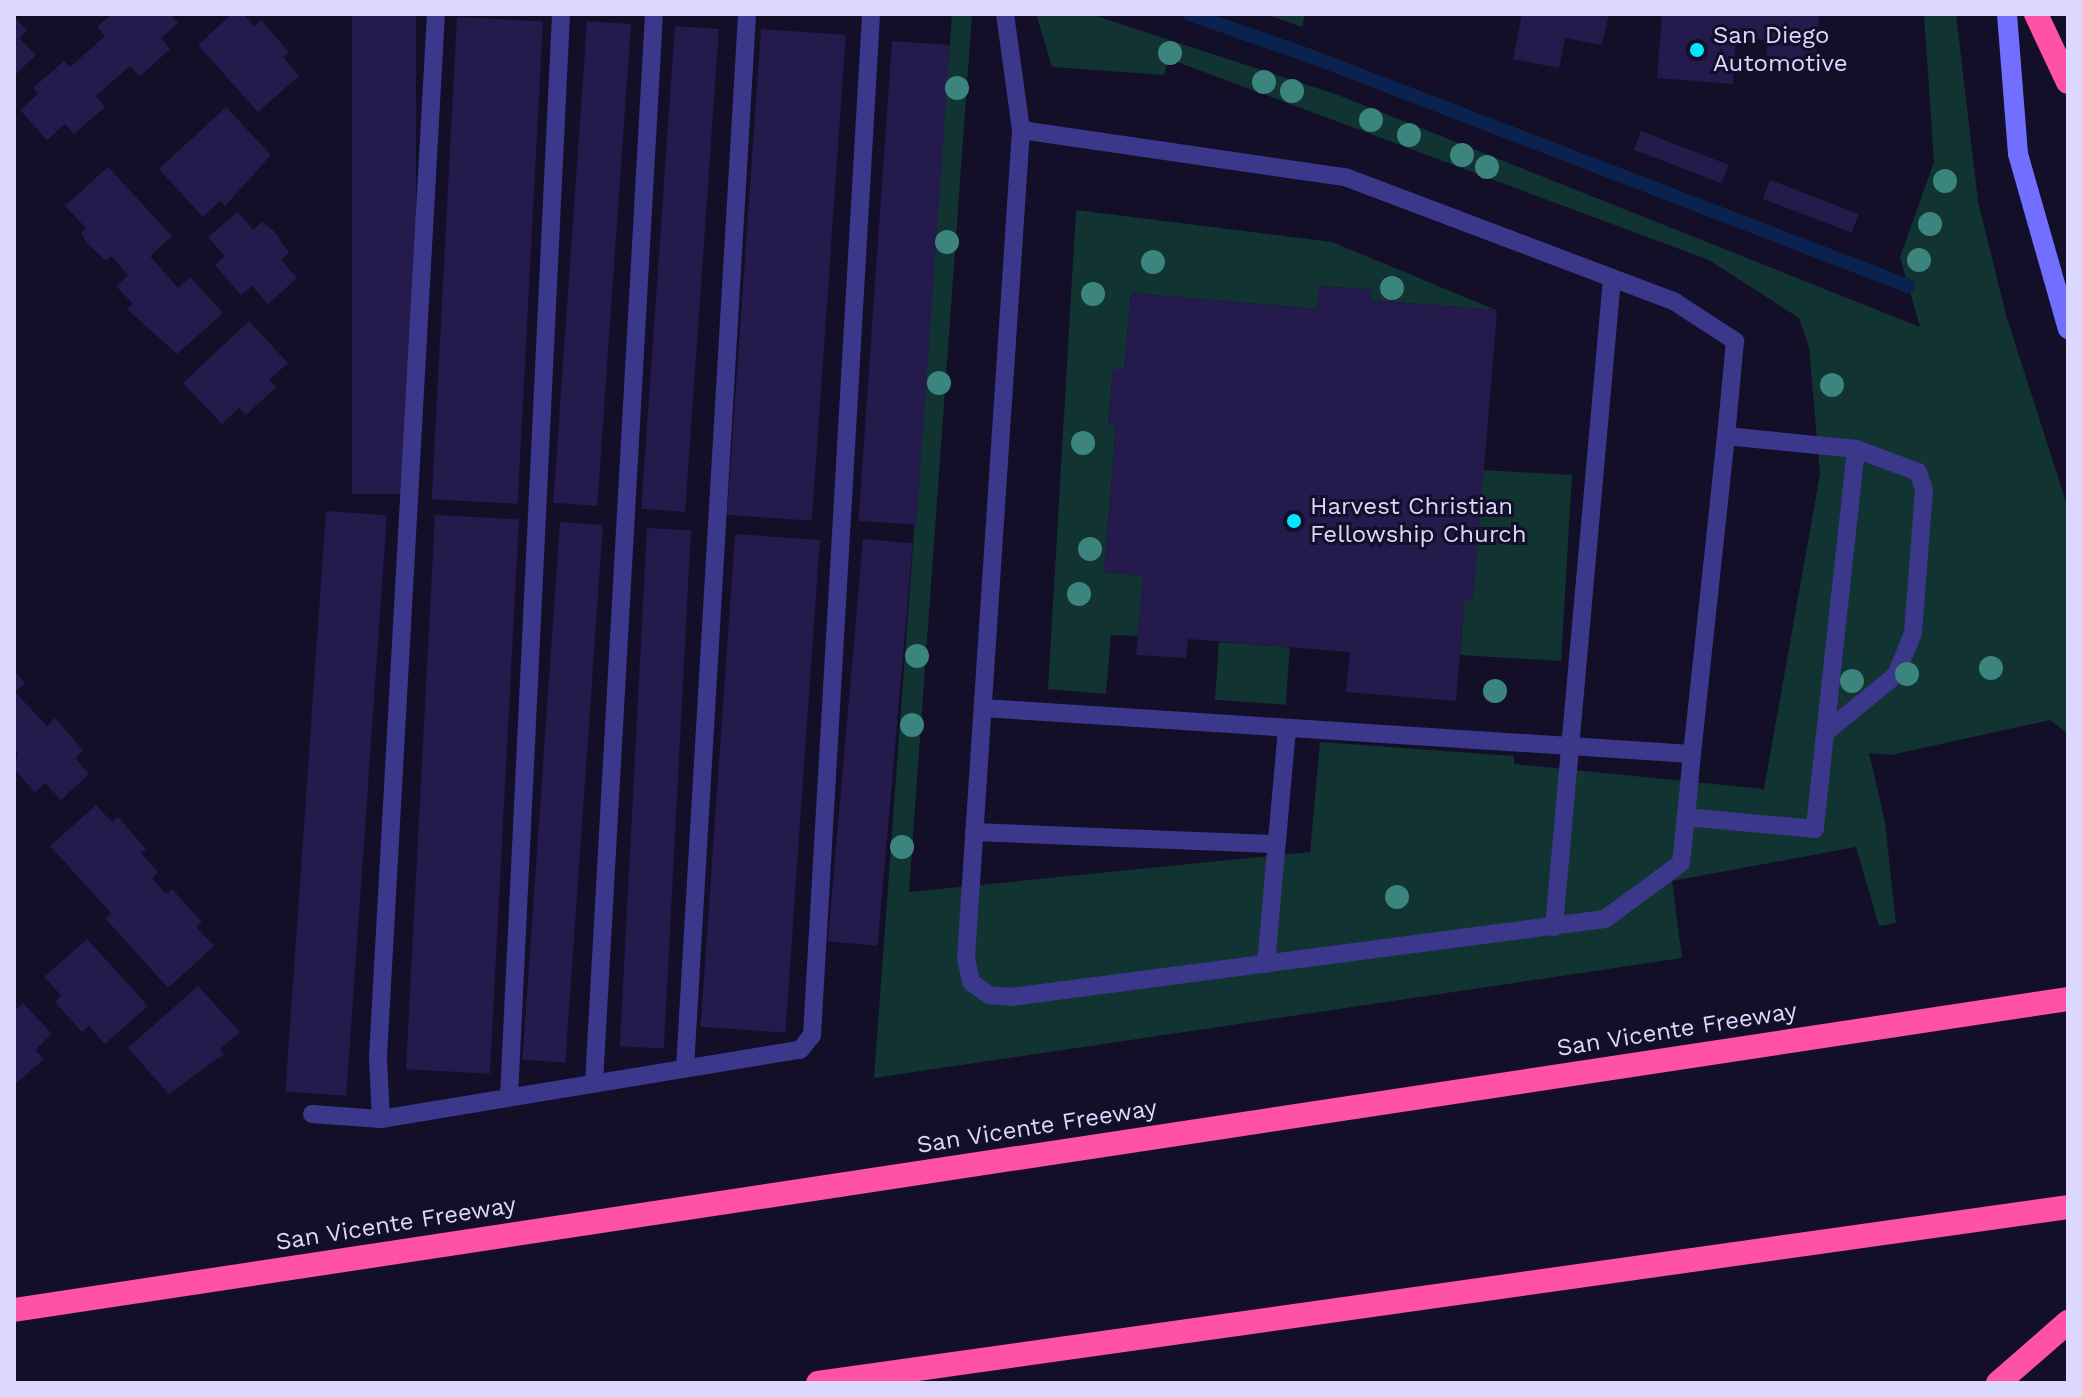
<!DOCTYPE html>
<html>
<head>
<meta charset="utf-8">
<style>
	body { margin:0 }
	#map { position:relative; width:2082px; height:1397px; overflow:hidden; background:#130f29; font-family:"Work Sans",sans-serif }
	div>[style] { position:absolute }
	.green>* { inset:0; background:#113332; transform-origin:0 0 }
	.stream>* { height:14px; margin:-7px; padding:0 7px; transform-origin:7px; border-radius:7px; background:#0a224d }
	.building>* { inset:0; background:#241a4b; transform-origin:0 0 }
	.lane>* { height:18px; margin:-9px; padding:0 9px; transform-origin:9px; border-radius:9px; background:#3b378a }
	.secondary>* { height:20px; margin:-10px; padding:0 10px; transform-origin:10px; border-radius:10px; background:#726eff }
	.highway>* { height:24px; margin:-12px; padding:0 12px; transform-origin:12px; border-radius:12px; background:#ff52a4 }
	.trees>* { width:24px; height:24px; margin:-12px; border-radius:50%; background:#3b857e }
	.dots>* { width:22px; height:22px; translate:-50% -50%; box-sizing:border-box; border:4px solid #130f29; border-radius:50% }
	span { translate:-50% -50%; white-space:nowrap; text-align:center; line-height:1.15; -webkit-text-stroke:6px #130f29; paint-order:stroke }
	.poi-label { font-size:24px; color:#dbd7ff }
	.left { translate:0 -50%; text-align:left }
	.street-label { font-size:24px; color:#dbd7ff }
	.frame { position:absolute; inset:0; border:16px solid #dbd7ff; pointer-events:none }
</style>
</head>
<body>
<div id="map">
	<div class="green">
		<div style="clip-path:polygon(952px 14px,972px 14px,909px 892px,1310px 852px,1320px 742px,1514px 756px,1514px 764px,1764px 789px,1820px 474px,1809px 347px,1799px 318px,1709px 260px,1169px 59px,1164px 75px,1052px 67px,1036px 14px,1090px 14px,1338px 95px,1920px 327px,1900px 257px,1934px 162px,1924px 14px,1956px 14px,1978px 201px,2006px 315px,2068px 508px,2068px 734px,2050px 720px,1891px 755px,1869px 753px,1885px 822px,1896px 923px,1879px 926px,1856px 847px,1672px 881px,1682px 958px,874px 1078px)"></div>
		<div style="clip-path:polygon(1265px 14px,1305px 14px,1302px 27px)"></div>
		<div style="clip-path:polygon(1076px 210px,1332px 242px,1496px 310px,1370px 300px,1371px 290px,1320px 286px,1317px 309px,1131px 293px,1124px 370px,1113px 370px,1108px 424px,1116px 426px,1104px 572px,1143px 576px,1138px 636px,1111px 635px,1106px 694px,1048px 689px)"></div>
		<div style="clip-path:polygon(1483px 470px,1572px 475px,1561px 661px,1460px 655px,1464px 600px,1473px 600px)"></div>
		<div style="left:1219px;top:642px;width:71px;height:58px;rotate:4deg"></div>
	</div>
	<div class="stream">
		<div style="left:1189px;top:14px;width:128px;rotate:19.1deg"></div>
		<div style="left:1310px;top:56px;width:641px;rotate:21.04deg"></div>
	</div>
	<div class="building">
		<div style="clip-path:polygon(112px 14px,170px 14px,178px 23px,161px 38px,170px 49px,140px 76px,130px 66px,96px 96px,105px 107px,74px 134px,65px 124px,47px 140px,20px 110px,38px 94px,33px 88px,64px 61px,70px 67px,105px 36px,97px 27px)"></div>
		<div style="clip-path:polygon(232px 14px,243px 14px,254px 26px,261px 20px,289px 52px,283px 57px,299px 76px,258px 112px,198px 45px)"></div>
		<div style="left:352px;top:14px;width:64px;height:480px"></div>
		<div style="clip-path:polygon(1522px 14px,1609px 14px,1602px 45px,1565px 38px,1559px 68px,1513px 59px)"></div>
		<div style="clip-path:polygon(1662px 14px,1819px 14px,1815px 65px,1766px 61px,1768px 40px,1736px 37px,1733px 84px,1657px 78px)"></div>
		<div style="clip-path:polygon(14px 17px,27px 30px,19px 38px,36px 55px,14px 76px)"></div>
		<div style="left:457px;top:17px;width:86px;height:483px;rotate:3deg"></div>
		<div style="left:587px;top:21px;width:44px;height:483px;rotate:4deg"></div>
		<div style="left:675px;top:26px;width:44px;height:484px;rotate:4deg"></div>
		<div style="left:761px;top:29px;width:85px;height:487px;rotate:4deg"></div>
		<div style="left:892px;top:41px;width:58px;height:481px;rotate:4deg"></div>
		<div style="clip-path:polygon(226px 107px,271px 155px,225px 206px,220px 201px,203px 217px,159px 169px)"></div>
		<div style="left:1641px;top:131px;width:94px;height:20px;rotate:21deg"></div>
		<div style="clip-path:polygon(108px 167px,172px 236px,150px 256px,178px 288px,190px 277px,223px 313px,177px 354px,127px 309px,133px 304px,116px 286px,128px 275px,111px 256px,106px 261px,87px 243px,81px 233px,86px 228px,65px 206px)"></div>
		<div style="left:1770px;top:180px;width:95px;height:20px;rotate:21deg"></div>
		<div style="clip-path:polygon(238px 212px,253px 230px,262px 222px,274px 231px,289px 253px,281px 260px,297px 278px,268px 304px,252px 286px,241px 295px,215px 265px,225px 256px,208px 237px)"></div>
		<div style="clip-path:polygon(1319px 286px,1371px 290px,1370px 300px,1497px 310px,1473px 601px,1464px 600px,1456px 701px,1346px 692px,1350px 652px,1188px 639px,1186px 658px,1136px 655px,1143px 576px,1104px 572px,1116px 426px,1108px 425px,1113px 369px,1124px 370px,1131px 293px,1317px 309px)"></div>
		<div style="clip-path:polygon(249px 321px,288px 363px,269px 380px,276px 387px,246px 415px,239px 408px,222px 424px,183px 383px)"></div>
		<div style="left:326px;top:511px;width:61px;height:582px;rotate:4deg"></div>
		<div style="left:435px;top:515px;width:84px;height:555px;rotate:3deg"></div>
		<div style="left:560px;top:522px;width:43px;height:539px;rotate:4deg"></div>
		<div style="left:647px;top:528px;width:44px;height:519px;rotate:3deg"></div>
		<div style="left:735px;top:534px;width:85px;height:494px;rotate:4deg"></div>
		<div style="left:863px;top:539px;width:50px;height:404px;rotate:5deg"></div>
		<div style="clip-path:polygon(14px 671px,25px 683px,15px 692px,47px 726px,55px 718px,83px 750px,75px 758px,89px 774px,61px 800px,45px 783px,35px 792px,14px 769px,18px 753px,14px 748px)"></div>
		<div style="clip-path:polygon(96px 805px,112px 822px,118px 817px,146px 849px,141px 853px,158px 872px,152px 878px,166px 894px,172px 889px,202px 922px,196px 927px,214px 946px,168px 988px,105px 918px,111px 913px,50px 846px)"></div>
		<div style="clip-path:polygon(87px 939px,148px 1006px,105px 1044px,89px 1026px,82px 1032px,55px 1002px,61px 995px,44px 977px)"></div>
		<div style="clip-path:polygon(198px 986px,240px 1032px,220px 1049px,224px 1054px,169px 1094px,128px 1048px)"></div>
		<div style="clip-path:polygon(23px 1003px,52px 1034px,35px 1050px,44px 1059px,14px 1085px,14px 1011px)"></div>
	</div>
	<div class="lane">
		<div style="left:1005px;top:14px;width:117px;rotate:82.1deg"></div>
		<div style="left:1021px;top:130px;width:830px;rotate:93.8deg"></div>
		<div style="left:966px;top:958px;width:25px;rotate:78deg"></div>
		<div style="left:971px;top:982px;width:22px;rotate:36deg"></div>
		<div style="left:989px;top:995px;width:22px;rotate:5deg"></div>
		<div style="left:1011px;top:997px;width:599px;rotate:-7.48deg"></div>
		<div style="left:1605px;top:919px;width:94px;rotate:-36.4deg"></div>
		<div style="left:1681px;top:863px;width:46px;rotate:-83.8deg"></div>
		<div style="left:1686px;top:817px;width:63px;rotate:-84.6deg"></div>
		<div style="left:1692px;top:754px;width:320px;rotate:-83.9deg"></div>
		<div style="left:1726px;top:436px;width:131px;rotate:5.7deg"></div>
		<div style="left:1856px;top:449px;width:382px;rotate:96.2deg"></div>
		<div style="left:1815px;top:829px;width:130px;rotate:-174.7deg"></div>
		<div style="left:1021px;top:130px;width:327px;rotate:8.3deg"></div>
		<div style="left:1345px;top:177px;width:353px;rotate:20.7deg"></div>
		<div style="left:1675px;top:302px;width:72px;rotate:33deg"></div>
		<div style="left:1735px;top:341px;width:95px;rotate:95.4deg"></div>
		<div style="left:983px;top:708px;width:710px;rotate:3.71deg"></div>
		<div style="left:1826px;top:732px;width:90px;rotate:-39.2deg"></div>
		<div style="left:1896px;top:675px;width:45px;rotate:-68deg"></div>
		<div style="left:1913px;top:633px;width:143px;rotate:-85.6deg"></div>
		<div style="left:1924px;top:490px;width:19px;rotate:-108deg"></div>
		<div style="left:1918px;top:472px;width:66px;rotate:-159.6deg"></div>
		<div style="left:974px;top:832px;width:302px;rotate:2.3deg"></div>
		<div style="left:1554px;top:927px;width:652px;rotate:-84.89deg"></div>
		<div style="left:1266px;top:964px;width:237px;rotate:-84.9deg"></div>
		<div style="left:685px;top:1068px;width:1056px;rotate:-86.63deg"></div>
		<div style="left:594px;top:1083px;width:1071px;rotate:-86.79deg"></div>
		<div style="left:509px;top:1097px;width:1084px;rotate:-87.25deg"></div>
		<div style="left:312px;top:1114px;width:69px;rotate:4.1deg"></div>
		<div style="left:381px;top:1119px;width:425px;rotate:-9.4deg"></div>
		<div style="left:800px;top:1050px;width:19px;rotate:-51deg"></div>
		<div style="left:812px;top:1035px;width:1023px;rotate:-86.69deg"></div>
		<div style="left:381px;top:1119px;width:62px;rotate:-92.8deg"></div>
		<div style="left:378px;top:1057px;width:1045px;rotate:-86.82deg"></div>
	</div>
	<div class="secondary">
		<div style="left:2007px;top:14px;width:140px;rotate:85.5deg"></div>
		<div style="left:2018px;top:154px;width:182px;rotate:74.1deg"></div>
	</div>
	<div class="highway">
		<div style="left:2036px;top:14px;width:75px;rotate:64.8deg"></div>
		<div style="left:14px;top:1310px;width:2077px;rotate:-8.61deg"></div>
		<div style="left:818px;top:1383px;width:1262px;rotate:-8.01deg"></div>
		<div style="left:1998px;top:1383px;width:93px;rotate:-41.1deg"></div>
	</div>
	<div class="trees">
		<div style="left:1170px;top:53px"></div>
		<div style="left:1264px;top:82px"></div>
		<div style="left:957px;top:88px"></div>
		<div style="left:1292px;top:91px"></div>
		<div style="left:1371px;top:120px"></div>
		<div style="left:1409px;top:135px"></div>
		<div style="left:1462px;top:155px"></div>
		<div style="left:1487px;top:167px"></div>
		<div style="left:1945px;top:181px"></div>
		<div style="left:1930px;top:224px"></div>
		<div style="left:947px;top:242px"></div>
		<div style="left:1919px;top:260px"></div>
		<div style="left:1153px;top:262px"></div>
		<div style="left:1392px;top:288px"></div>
		<div style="left:1093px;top:294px"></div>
		<div style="left:939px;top:383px"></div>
		<div style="left:1832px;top:385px"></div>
		<div style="left:1083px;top:443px"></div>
		<div style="left:1090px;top:549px"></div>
		<div style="left:1079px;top:594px"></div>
		<div style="left:917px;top:656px"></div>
		<div style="left:1991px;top:668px"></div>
		<div style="left:1907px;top:674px"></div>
		<div style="left:1852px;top:681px"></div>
		<div style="left:1495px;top:691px"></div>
		<div style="left:912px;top:725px"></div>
		<div style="left:902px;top:847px"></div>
		<div style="left:1397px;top:897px"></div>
	</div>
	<div class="dots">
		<div style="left:1697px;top:50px;background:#03e5ff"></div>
		<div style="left:1294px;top:521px;background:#03e5ff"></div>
	</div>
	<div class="poi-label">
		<span class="left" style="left:1713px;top:50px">San Diego<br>Automotive</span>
		<span class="left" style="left:1310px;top:521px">Harvest Christian<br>Fellowship Church</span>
	</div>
	<div class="street-label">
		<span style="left:1677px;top:1030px;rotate:-9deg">San Vicente Freeway</span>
		<span style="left:1037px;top:1127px;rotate:-9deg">San Vicente Freeway</span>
		<span style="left:396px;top:1224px;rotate:-9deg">San Vicente Freeway</span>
	</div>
	<div class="frame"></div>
</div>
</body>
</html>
